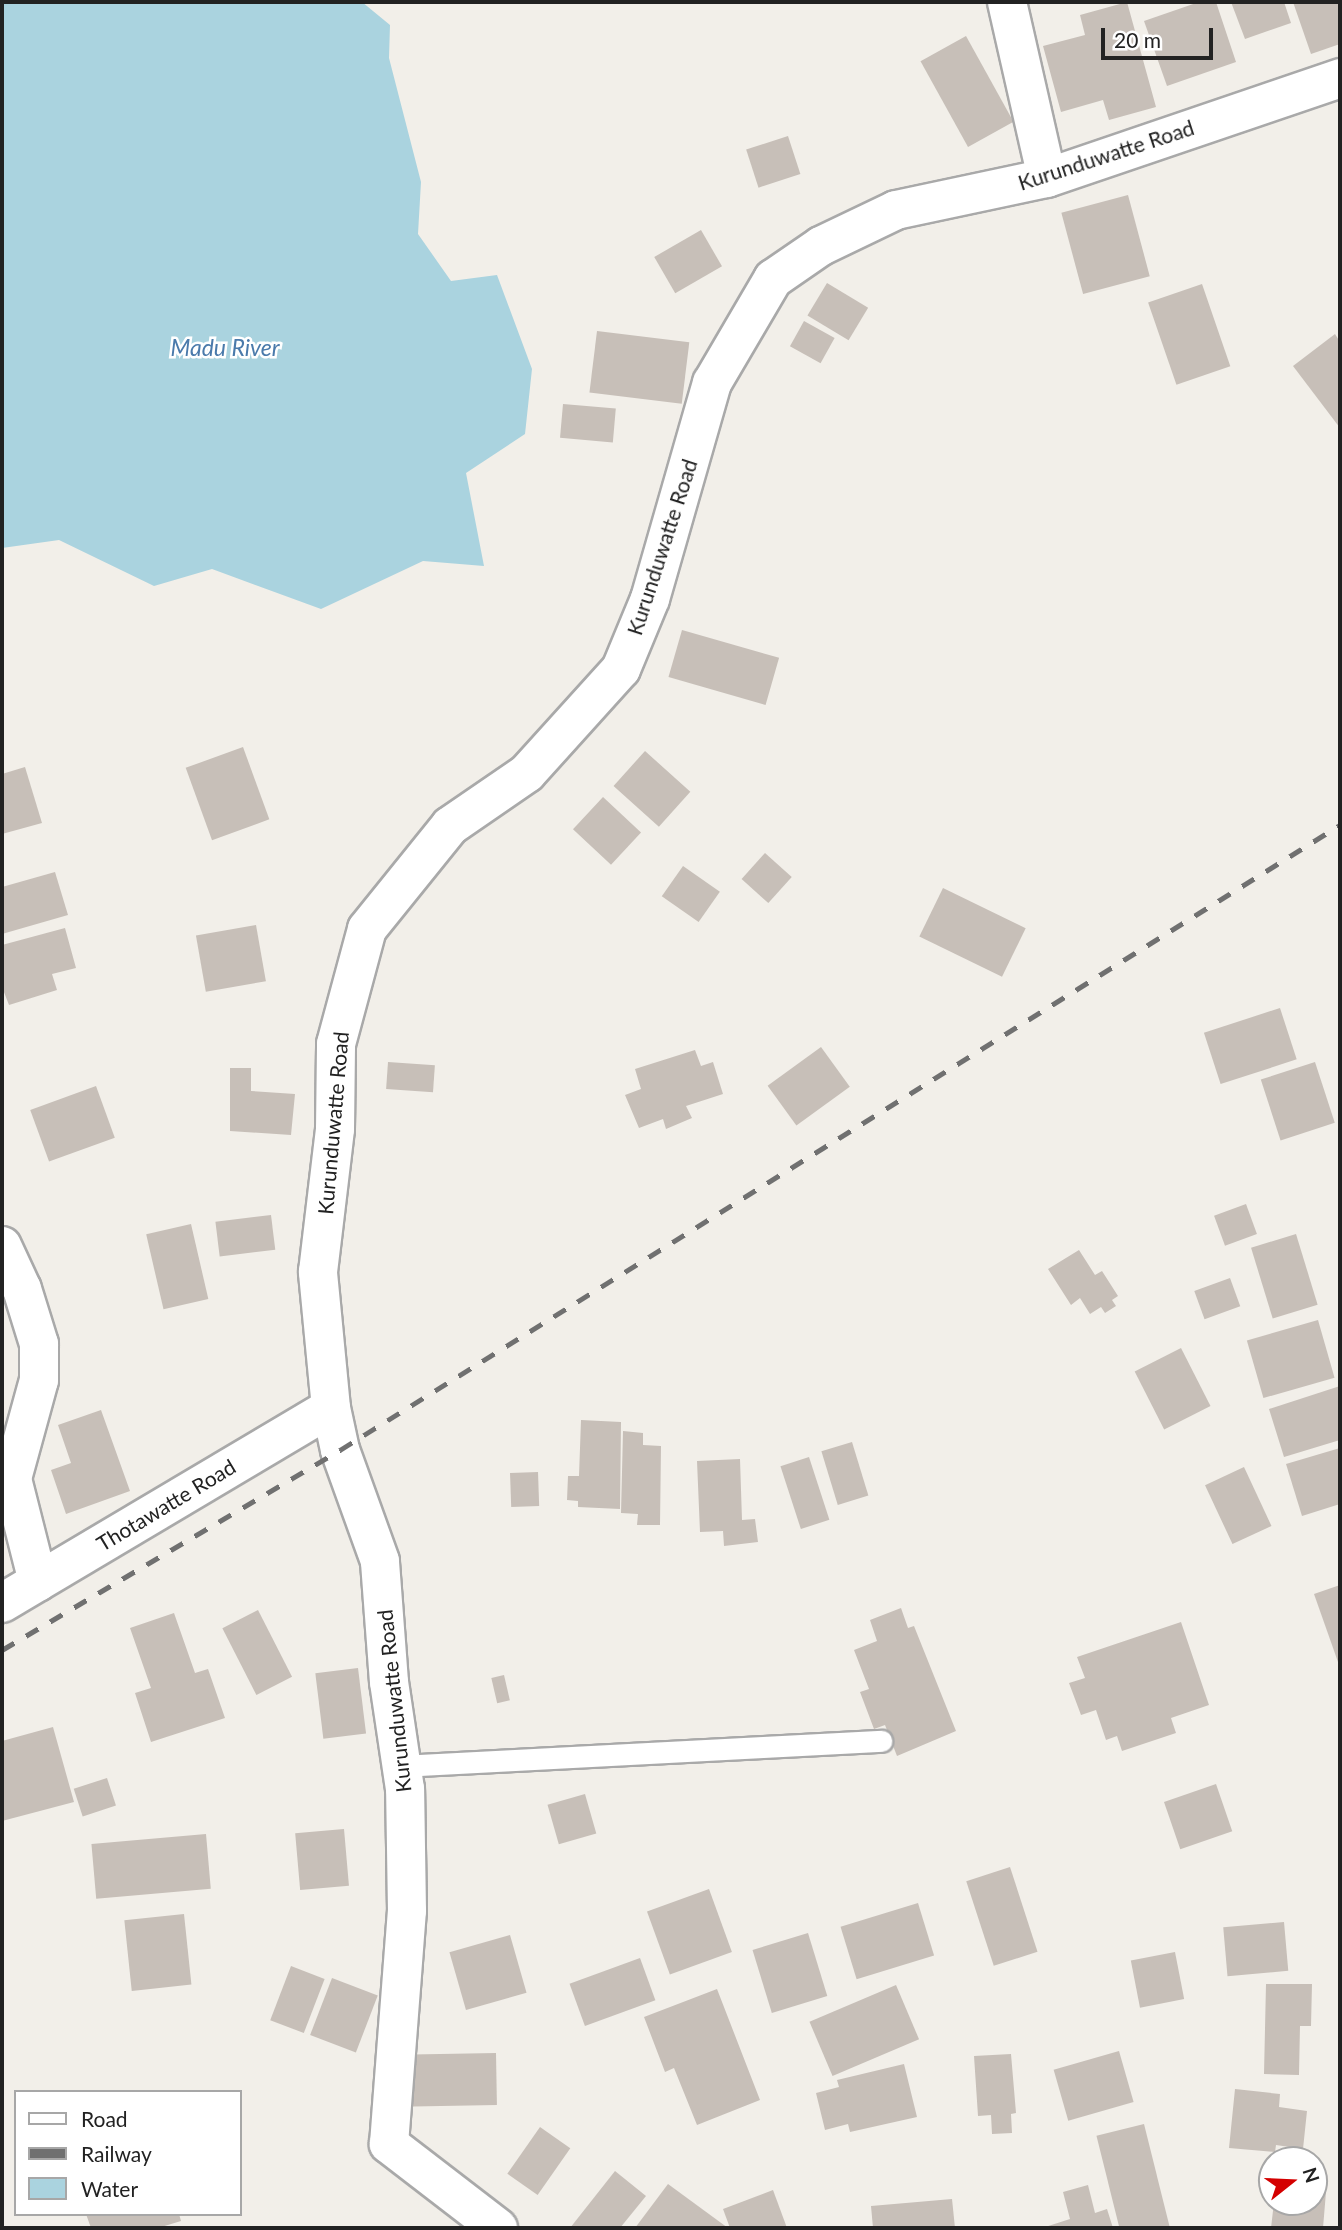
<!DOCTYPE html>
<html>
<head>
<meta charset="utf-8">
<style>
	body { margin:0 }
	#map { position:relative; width:1342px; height:2230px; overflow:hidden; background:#f2efe9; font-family:Lato,sans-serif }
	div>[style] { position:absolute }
	.water>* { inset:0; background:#aad3df }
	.building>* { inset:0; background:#c7bfb8; transform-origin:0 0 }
	.roads { filter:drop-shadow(2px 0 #a9a9a9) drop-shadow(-2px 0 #a9a9a9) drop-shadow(0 2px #a9a9a9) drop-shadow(0 -2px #a9a9a9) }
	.lane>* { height:21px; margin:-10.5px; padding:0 10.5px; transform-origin:10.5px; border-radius:10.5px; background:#fff }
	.street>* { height:38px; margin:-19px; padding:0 19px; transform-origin:19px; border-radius:19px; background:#fff }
	.rail>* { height:5px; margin-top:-2.5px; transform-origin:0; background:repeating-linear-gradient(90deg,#707070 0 14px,transparent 0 28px) }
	span { translate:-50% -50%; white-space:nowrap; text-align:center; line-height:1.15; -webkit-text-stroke:5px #fff; paint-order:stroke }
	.street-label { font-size:21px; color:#222 }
	.water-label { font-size:23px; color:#4a7aab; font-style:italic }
	.frame { position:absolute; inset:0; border:4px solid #222; pointer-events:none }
	.legend { position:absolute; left:14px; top:2090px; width:228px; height:126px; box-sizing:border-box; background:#fff; border:2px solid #a7a7a7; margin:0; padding:9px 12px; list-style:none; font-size:21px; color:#222 }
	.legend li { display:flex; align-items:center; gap:14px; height:35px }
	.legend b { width:35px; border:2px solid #a7a7a7 }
	.north { position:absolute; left:1258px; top:2146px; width:70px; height:70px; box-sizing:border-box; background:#fff; border:2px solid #a7a7a7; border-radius:50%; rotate:72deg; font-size:19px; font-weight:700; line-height:28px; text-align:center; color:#222 }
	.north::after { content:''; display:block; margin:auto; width:24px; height:32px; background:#d40000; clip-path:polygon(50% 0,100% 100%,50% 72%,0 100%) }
	.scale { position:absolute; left:1101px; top:28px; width:112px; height:32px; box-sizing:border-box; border:4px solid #222; border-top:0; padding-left:9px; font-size:21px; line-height:24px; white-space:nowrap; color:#222; -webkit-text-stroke:5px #fff; paint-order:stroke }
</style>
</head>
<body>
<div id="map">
	<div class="water">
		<div style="clip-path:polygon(2px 2px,362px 2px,390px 25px,389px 58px,421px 182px,418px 234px,451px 281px,497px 275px,532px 369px,525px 434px,466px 473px,484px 566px,423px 561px,321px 609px,212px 569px,154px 586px,59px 540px,2px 548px)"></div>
	</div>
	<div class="building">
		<div style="clip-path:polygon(1127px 2px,1156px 107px,1109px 120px,1103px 100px,1061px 112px,1043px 46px,1085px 35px,1080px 15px)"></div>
		<div style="clip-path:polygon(1199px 2px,1216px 2px,1236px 62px,1167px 86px,1144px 21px)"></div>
		<div style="clip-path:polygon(1231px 2px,1284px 2px,1291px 23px,1245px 39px)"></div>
		<div style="clip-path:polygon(1293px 2px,1340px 2px,1340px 44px,1311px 54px)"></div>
		<div style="left:966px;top:36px;width:98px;height:52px;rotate:61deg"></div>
		<div style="left:788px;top:136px;width:40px;height:44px;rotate:72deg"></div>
		<div style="left:1128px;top:195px;width:84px;height:69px;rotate:75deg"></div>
		<div style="left:701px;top:230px;width:42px;height:54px;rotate:60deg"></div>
		<div style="left:827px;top:283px;width:48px;height:38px;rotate:31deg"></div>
		<div style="left:1202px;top:284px;width:87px;height:57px;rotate:71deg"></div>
		<div style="left:804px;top:321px;width:35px;height:29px;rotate:29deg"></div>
		<div style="left:597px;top:331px;width:93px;height:62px;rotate:7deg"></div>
		<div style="clip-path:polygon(1335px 334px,1340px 342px,1340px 428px,1293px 366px)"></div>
		<div style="left:563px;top:404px;width:53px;height:34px;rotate:5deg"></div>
		<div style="left:682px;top:630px;width:101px;height:49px;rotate:16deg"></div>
		<div style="left:243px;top:747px;width:77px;height:61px;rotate:70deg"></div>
		<div style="left:645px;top:751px;width:61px;height:47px;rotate:42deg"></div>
		<div style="clip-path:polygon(25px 767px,42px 823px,2px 834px,2px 774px)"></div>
		<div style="left:603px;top:797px;width:52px;height:44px;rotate:43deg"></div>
		<div style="left:765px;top:853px;width:36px;height:35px;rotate:42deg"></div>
		<div style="left:683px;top:866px;width:45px;height:37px;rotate:35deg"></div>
		<div style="clip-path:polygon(55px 872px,68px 915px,2px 934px,2px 887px)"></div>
		<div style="left:943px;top:888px;width:92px;height:54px;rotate:26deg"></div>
		<div style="left:256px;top:925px;width:57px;height:61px;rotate:80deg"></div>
		<div style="clip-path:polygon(65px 928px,76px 968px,52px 974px,57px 990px,9px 1005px,2px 987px,2px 945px)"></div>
		<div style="left:1280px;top:1008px;width:54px;height:80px;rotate:72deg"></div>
		<div style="left:821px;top:1047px;width:49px;height:66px;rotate:54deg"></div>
		<div style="clip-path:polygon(695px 1050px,701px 1066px,713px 1062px,723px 1094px,686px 1106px,692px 1118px,666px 1129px,663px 1119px,639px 1128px,625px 1095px,641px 1089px,635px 1069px)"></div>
		<div style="left:388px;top:1062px;width:47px;height:27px;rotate:4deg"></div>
		<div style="left:1315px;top:1062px;width:64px;height:57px;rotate:72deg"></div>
		<div style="clip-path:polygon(230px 1068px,251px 1068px,251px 1091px,295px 1094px,291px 1135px,230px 1131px)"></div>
		<div style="left:96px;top:1086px;width:55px;height:70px;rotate:70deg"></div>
		<div style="left:1246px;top:1204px;width:32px;height:34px;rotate:70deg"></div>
		<div style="left:271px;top:1215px;width:35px;height:56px;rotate:83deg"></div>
		<div style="left:191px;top:1224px;width:77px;height:46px;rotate:77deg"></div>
		<div style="left:1296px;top:1234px;width:74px;height:47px;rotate:73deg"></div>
		<div style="clip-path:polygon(1079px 1250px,1095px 1275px,1102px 1271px,1118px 1296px,1112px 1300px,1116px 1306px,1105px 1313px,1101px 1307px,1090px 1314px,1080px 1298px,1071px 1305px,1048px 1269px)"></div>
		<div style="left:1230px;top:1278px;width:30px;height:38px;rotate:70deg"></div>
		<div style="left:1318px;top:1320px;width:60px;height:74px;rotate:74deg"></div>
		<div style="left:1181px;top:1348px;width:65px;height:52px;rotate:63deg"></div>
		<div style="clip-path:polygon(1340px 1386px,1340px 1440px,1284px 1457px,1269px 1409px)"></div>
		<div style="clip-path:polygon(101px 1410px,130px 1491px,66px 1514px,51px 1470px,71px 1463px,58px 1425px)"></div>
		<div style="clip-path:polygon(581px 1420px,621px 1422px,620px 1509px,578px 1507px,578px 1501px,567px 1500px,568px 1476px,579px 1476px)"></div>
		<div style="clip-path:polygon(623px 1431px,643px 1433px,643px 1445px,661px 1446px,660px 1525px,637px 1525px,638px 1514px,621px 1513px)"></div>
		<div style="left:852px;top:1442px;width:56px;height:32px;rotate:73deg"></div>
		<div style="clip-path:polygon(1340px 1448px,1340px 1504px,1302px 1516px,1286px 1464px)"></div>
		<div style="left:809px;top:1457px;width:66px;height:30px;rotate:72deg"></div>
		<div style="clip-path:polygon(740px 1459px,742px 1520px,755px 1519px,758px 1542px,724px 1546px,723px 1531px,700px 1532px,697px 1461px)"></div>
		<div style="left:1244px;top:1467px;width:65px;height:43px;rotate:65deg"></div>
		<div style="left:538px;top:1472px;width:34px;height:28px;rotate:88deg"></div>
		<div style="clip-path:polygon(1340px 1585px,1340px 1661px,1338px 1662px,1314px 1594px)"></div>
		<div style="clip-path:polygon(901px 1608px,908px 1628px,914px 1626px,956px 1731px,897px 1756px,885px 1725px,874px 1729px,860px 1692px,869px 1689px,854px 1650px,877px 1641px,870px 1620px)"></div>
		<div style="left:258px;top:1610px;width:75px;height:40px;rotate:63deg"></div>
		<div style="clip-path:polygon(174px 1613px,195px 1673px,208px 1669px,225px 1718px,151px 1742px,135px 1693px,151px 1688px,130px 1628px)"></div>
		<div style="clip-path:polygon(1181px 1622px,1209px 1705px,1171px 1718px,1176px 1733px,1122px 1751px,1117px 1736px,1106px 1740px,1096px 1710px,1081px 1715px,1069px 1683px,1085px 1678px,1077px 1657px)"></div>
		<div style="left:358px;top:1668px;width:66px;height:43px;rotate:83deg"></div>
		<div style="left:504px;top:1675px;width:26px;height:13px;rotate:77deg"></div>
		<div style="clip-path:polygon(53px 1727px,74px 1802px,2px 1821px,2px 1741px)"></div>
		<div style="left:107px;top:1778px;width:29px;height:35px;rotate:72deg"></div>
		<div style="left:1216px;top:1784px;width:50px;height:55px;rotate:71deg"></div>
		<div style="left:585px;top:1794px;width:41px;height:39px;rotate:74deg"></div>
		<div style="left:344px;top:1829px;width:57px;height:49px;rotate:85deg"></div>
		<div style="left:206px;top:1834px;width:55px;height:115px;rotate:85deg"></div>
		<div style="left:1010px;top:1867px;width:89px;height:46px;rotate:72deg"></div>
		<div style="left:709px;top:1889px;width:67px;height:66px;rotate:70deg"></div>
		<div style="left:918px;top:1903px;width:55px;height:81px;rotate:73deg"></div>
		<div style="left:184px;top:1914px;width:71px;height:60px;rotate:84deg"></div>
		<div style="left:1284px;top:1922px;width:49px;height:61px;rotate:85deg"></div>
		<div style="left:808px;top:1933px;width:66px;height:58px;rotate:73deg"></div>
		<div style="left:510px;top:1935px;width:60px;height:63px;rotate:74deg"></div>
		<div style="left:1175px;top:1952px;width:48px;height:45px;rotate:79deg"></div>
		<div style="left:640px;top:1958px;width:45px;height:75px;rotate:70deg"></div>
		<div style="left:291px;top:1966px;width:36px;height:58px;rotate:21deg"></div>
		<div style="left:332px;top:1978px;width:49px;height:61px;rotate:21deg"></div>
		<div style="clip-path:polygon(1266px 1984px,1312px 1984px,1311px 2026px,1300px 2026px,1299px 2075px,1264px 2074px)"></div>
		<div style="left:896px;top:1985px;width:59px;height:94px;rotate:67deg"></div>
		<div style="clip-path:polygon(717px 1989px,760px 2100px,697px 2125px,674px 2068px,665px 2072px,644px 2017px)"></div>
		<div style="left:1119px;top:2051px;width:53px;height:68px;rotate:74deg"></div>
		<div style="left:496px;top:2053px;width:52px;height:84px;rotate:89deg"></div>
		<div style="clip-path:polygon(1011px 2054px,1016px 2113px,1011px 2114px,1012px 2133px,992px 2134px,991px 2115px,978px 2116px,974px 2056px)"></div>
		<div style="clip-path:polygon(904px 2064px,917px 2117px,850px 2132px,848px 2124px,825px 2130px,816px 2093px,839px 2087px,837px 2080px)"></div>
		<div style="clip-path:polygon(1235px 2089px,1280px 2094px,1279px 2107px,1307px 2111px,1303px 2149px,1276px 2145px,1275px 2152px,1229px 2148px)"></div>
		<div style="left:1144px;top:2124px;width:107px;height:49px;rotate:76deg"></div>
		<div style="left:540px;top:2127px;width:37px;height:57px;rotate:35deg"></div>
		<div style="clip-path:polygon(615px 2171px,646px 2196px,620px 2228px,570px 2228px)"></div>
		<div style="clip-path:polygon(668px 2184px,728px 2228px,635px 2228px)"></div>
		<div style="clip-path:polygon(1088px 2185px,1095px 2213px,1107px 2209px,1113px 2228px,1042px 2228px,1070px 2219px,1063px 2192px)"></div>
		<div style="clip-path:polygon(773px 2190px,787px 2228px,730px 2228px,723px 2209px)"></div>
		<div style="clip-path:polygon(1314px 2191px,1326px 2192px,1323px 2228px,1271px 2228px,1274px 2202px,1314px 2202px)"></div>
		<div style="clip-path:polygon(952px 2199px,955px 2228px,873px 2228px,871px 2206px)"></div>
		<div style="clip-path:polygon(86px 2214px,179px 2214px,181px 2221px,158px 2228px,91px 2228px)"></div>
	</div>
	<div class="roads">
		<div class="lane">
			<div style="left:401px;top:1766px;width:481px;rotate:-3deg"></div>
		</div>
		<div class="street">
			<div style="left:1007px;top:2px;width:180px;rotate:77.2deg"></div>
			<div style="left:2px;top:1246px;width:47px;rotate:65.1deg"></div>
			<div style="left:22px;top:1289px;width:58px;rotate:72.8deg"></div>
			<div style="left:39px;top:1344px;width:36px;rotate:90deg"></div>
			<div style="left:39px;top:1380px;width:103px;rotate:105.3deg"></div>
			<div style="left:12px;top:1479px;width:106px;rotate:75.8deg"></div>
			<div style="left:2px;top:1603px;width:382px;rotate:-30.7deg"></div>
			<div style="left:498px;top:2228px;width:138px;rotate:-142.4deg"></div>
			<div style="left:389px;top:2144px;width:234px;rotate:-85.6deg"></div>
			<div style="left:407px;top:1911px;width:122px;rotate:-90.9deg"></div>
			<div style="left:405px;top:1789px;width:108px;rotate:-98.5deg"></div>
			<div style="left:389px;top:1682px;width:121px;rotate:-94.3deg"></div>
			<div style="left:380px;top:1561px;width:118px;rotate:-109.8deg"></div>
			<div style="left:340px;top:1450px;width:43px;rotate:-102.1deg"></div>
			<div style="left:331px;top:1408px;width:137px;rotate:-95.5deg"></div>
			<div style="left:318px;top:1272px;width:144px;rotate:-83.2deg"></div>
			<div style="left:335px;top:1129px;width:85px;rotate:-89.3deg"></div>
			<div style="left:336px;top:1044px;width:119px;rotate:-74.9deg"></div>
			<div style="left:367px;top:929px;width:132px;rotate:-51.1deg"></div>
			<div style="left:450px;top:826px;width:93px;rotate:-34.5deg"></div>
			<div style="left:527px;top:773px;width:140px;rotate:-47.9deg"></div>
			<div style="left:621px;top:669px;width:76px;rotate:-67.5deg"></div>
			<div style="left:650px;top:599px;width:225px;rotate:-74deg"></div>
			<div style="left:712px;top:383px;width:121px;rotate:-59.6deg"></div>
			<div style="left:773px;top:279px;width:58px;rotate:-34.5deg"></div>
			<div style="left:821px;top:246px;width:83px;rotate:-25.6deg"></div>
			<div style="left:896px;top:210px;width:154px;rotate:-12deg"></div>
			<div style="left:1047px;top:178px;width:310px;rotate:-18.8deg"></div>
		</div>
	</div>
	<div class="rail">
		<div style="left:2px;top:1650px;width:393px;rotate:-30.6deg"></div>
		<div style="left:340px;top:1450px;width:1179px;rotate:-32.01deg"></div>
	</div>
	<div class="street-label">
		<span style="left:1106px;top:155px;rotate:-18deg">Kurunduwatte Road</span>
		<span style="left:662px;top:547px;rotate:-72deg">Kurunduwatte Road</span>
		<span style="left:333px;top:1123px;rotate:-85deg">Kurunduwatte Road</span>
		<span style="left:166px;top:1505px;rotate:-31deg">Thotawatte Road</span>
		<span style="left:394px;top:1701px;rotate:-96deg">Kurunduwatte Road</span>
	</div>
	<div class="water-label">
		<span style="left:225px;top:347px">Madu River</span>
	</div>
	<div class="frame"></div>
	<ul class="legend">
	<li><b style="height:9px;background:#fff"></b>Road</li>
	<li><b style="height:9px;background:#707070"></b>Railway</li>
	<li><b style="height:19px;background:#aad3df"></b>Water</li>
	</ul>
	<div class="north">N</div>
	<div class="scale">20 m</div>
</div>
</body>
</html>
